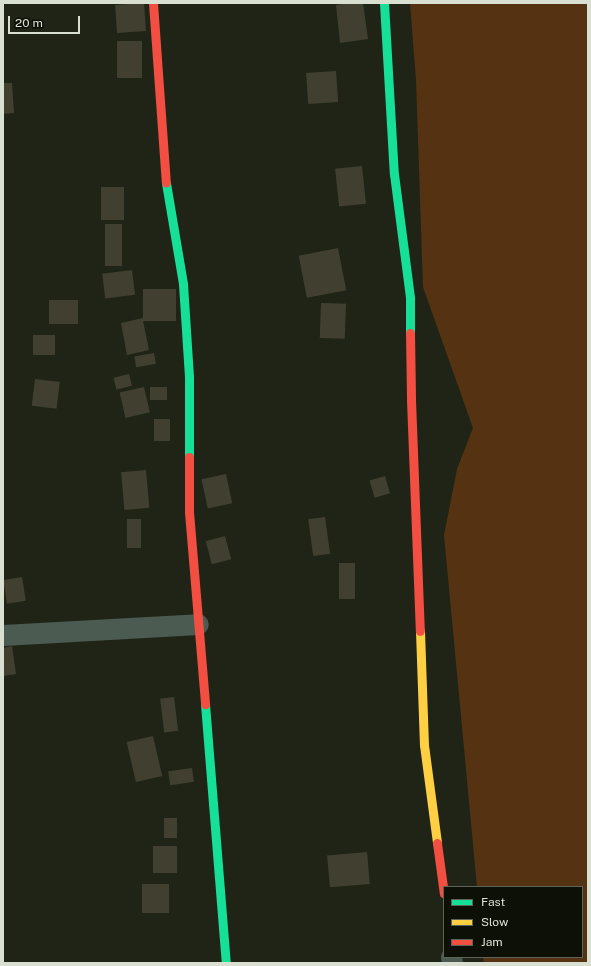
<!DOCTYPE html>
<html>
<head>
<meta charset="utf-8">
<style>
	body { margin:0 }
	#map { position:relative; width:591px; height:966px; overflow:hidden; background:#1f2417; font-family:"Public Sans",sans-serif }
	div>[style] { position:absolute }
	.green>* { inset:0; background:#553312 }
	.building>* { inset:0; background:#414030; transform-origin:0 0 }
	.street>* { height:21px; margin:-10.5px; padding:0 10.5px; transform-origin:10.5px; border-radius:10.5px; background:#4b5b52 }
	.fast>* { height:9px; margin:-4.5px; padding:0 4.5px; transform-origin:4.5px; border-radius:4.5px; background:#16e098 }
	.slow>* { height:9px; margin:-4.5px; padding:0 4.5px; transform-origin:4.5px; border-radius:4.5px; background:#ffcf43 }
	.jam>* { height:9px; margin:-4.5px; padding:0 4.5px; transform-origin:4.5px; border-radius:4.5px; background:#f24e42 }
	span { translate:-50% -50%; white-space:nowrap; text-align:center; line-height:1.15; -webkit-text-stroke:3px #0c1006; paint-order:stroke }
	.frame { position:absolute; inset:0; border:4px solid #dae0d1; pointer-events:none }
	.legend { position:absolute; left:443px; top:886px; width:140px; height:72px; box-sizing:border-box; background:#0c1006; border:1px solid #5e6357; margin:0; padding:5px 7px; list-style:none; font-size:12px; color:#dae0d1 }
	.legend li { display:flex; align-items:center; gap:8px; height:20px }
	.legend b { width:20px; border:1px solid #5e6357 }
	.scale { position:absolute; left:8px; top:16px; width:72px; height:18px; box-sizing:border-box; border:2px solid #dae0d1; border-top:0; padding-left:5px; font-size:12px; line-height:14px; white-space:nowrap; color:#dae0d1; -webkit-text-stroke:3px #0c1006; paint-order:stroke }
</style>
</head>
<body>
<div id="map">
	<div class="green">
		<div style="clip-path:polygon(410px 3px,588px 3px,588px 963px,484px 963px,483px 957px,582px 957px,582px 887px,477px 887px,444px 535px,457px 469px,473px 428px,423px 287px,416px 80px)"></div>
	</div>
	<div class="building">
		<div style="left:144px;top:3px;width:28px;height:29px;rotate:86deg"></div>
		<div style="clip-path:polygon(349px 3px,363px 3px,368px 39px,340px 43px,336px 5px)"></div>
		<div style="left:142px;top:41px;width:37px;height:25px;rotate:90deg"></div>
		<div style="left:336px;top:71px;width:31px;height:30px;rotate:86deg"></div>
		<div style="clip-path:polygon(3px 83px,12px 83px,14px 113px,3px 114px)"></div>
		<div style="left:362px;top:166px;width:38px;height:27px;rotate:84deg"></div>
		<div style="left:101px;top:187px;width:23px;height:33px"></div>
		<div style="left:105px;top:224px;width:17px;height:42px"></div>
		<div style="left:338px;top:248px;width:43px;height:40px;rotate:79deg"></div>
		<div style="left:132px;top:270px;width:25px;height:30px;rotate:83deg"></div>
		<div style="clip-path:polygon(143px 289px,176px 289px,176px 321px,143px 321px,149px 350px,127px 355px,121px 323px,143px 318px)"></div>
		<div style="left:49px;top:300px;width:29px;height:24px"></div>
		<div style="left:321px;top:303px;width:25px;height:35px;rotate:2deg"></div>
		<div style="left:55px;top:335px;width:20px;height:22px;rotate:90deg"></div>
		<div style="left:154px;top:353px;width:11px;height:20px;rotate:80deg"></div>
		<div style="left:129px;top:374px;width:12px;height:16px;rotate:76deg"></div>
		<div style="left:35px;top:379px;width:25px;height:27px;rotate:7deg"></div>
		<div style="left:144px;top:387px;width:26px;height:25px;rotate:77deg"></div>
		<div style="left:167px;top:387px;width:13px;height:17px;rotate:90deg"></div>
		<div style="left:154px;top:419px;width:16px;height:22px"></div>
		<div style="left:146px;top:470px;width:38px;height:25px;rotate:85deg"></div>
		<div style="left:226px;top:474px;width:30px;height:25px;rotate:78deg"></div>
		<div style="left:385px;top:476px;width:18px;height:16px;rotate:74deg"></div>
		<div style="left:325px;top:517px;width:37px;height:17px;rotate:82deg"></div>
		<div style="left:127px;top:519px;width:14px;height:29px"></div>
		<div style="left:225px;top:536px;width:24px;height:20px;rotate:75deg"></div>
		<div style="left:339px;top:563px;width:16px;height:36px"></div>
		<div style="left:22px;top:577px;width:24px;height:19px;rotate:81deg"></div>
		<div style="clip-path:polygon(12px 646px,16px 674px,3px 676px,3px 648px)"></div>
		<div style="left:174px;top:697px;width:34px;height:14px;rotate:83deg"></div>
		<div style="left:153px;top:736px;width:41px;height:27px;rotate:77deg"></div>
		<div style="left:192px;top:768px;width:14px;height:24px;rotate:82deg"></div>
		<div style="left:164px;top:818px;width:13px;height:20px"></div>
		<div style="left:153px;top:846px;width:24px;height:27px"></div>
		<div style="left:367px;top:852px;width:32px;height:40px;rotate:85deg"></div>
		<div style="left:142px;top:884px;width:27px;height:29px"></div>
	</div>
	<div class="street">
		<div style="left:3px;top:635px;width:195px;rotate:-3.2deg"></div>
		<div style="left:451px;top:957px;width:6px;rotate:81deg"></div>
	</div>
	<div class="fast">
		<div style="left:384px;top:3px;width:171px;rotate:86.7deg"></div>
		<div style="left:394px;top:174px;width:125px;rotate:82.6deg"></div>
		<div style="left:410px;top:298px;width:35px;rotate:90deg"></div>
		<div style="left:166px;top:183px;width:102px;rotate:80.4deg"></div>
		<div style="left:183px;top:284px;width:93px;rotate:86.3deg"></div>
		<div style="left:189px;top:377px;width:80px;rotate:90deg"></div>
		<div style="left:205px;top:704px;width:260px;rotate:85.4deg"></div>
	</div>
	<div class="slow">
		<div style="left:420px;top:631px;width:114px;rotate:88deg"></div>
		<div style="left:424px;top:745px;width:99px;rotate:82.4deg"></div>
	</div>
	<div class="jam">
		<div style="left:153px;top:3px;width:180px;rotate:85.9deg"></div>
		<div style="left:410px;top:333px;width:67px;rotate:89.1deg"></div>
		<div style="left:411px;top:400px;width:231px;rotate:87.8deg"></div>
		<div style="left:189px;top:457px;width:55px;rotate:90deg"></div>
		<div style="left:189px;top:512px;width:193px;rotate:85.2deg"></div>
		<div style="left:437px;top:843px;width:51px;rotate:82.2deg"></div>
	</div>
	<div class="frame"></div>
	<ul class="legend">
	<li><b style="height:5px;background:#16e098"></b>Fast</li>
	<li><b style="height:5px;background:#ffcf43"></b>Slow</li>
	<li><b style="height:5px;background:#f24e42"></b>Jam</li>
	</ul>
	<div class="scale">20 m</div>
</div>
</body>
</html>
